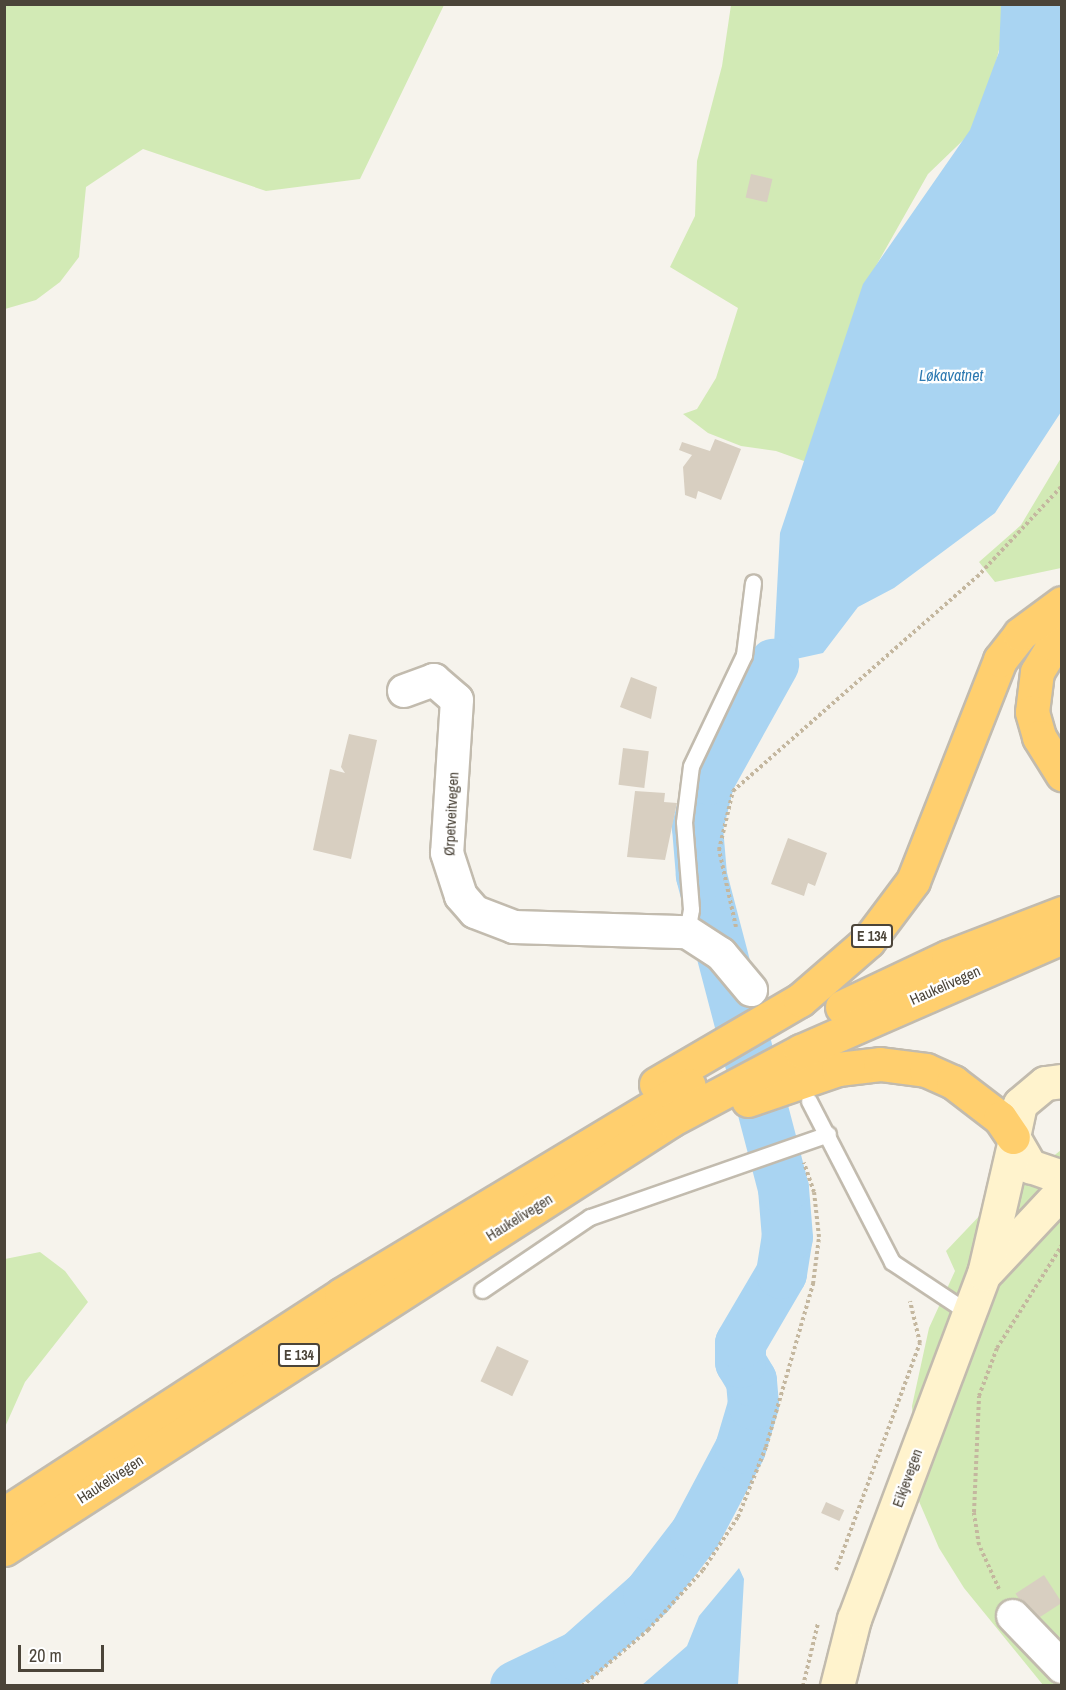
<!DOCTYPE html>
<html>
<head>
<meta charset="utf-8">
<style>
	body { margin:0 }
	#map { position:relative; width:1066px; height:1690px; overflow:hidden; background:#f6f3ec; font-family:"Archivo Narrow",sans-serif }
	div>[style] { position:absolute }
	.green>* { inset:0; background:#d2eab5 }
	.water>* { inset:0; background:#a9d4f2 }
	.river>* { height:51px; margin:-25.5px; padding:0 25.5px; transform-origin:25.5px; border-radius:25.5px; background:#a9d4f2 }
	.building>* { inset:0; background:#d8cfc1; transform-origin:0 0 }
	.path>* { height:4px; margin-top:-2px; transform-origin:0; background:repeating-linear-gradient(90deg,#c4b79f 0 3px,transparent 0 6px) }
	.roads { filter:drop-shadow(2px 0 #c2bbae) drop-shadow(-2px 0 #c2bbae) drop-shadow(0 2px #c2bbae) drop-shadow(0 -2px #c2bbae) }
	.lane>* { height:15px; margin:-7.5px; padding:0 7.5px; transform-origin:7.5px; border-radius:7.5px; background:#fff }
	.street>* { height:32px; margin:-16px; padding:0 16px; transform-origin:16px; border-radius:16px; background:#fff }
	.secondary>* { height:33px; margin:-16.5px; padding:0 16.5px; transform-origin:16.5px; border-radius:16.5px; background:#fff3cd }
	.highway>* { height:33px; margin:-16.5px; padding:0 16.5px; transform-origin:16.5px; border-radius:16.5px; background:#ffcf6e }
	span { translate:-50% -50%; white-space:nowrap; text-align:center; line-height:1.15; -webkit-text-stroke:4.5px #fff; paint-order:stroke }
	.shield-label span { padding:2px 4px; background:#fff; border:2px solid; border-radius:4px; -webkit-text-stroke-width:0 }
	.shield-label { font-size:14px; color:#4b4439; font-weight:700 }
	.street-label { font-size:15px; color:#4b4439 }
	.water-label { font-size:16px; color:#2e7ab2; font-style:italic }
	.frame { position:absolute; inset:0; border:6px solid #4b4439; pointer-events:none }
	.scale { position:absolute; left:18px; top:1645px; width:86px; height:27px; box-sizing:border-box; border:3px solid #4b4439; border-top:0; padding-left:8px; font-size:18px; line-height:21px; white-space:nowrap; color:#4b4439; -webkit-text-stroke:4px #fff; paint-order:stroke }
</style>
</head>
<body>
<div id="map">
	<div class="green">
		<div style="clip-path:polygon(4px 5px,5px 4px,444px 5px,360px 179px,266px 191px,143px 149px,86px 187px,79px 257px,60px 282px,36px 300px,5px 309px)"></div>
		<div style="clip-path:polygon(731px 5px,1010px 5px,981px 123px,928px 174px,868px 280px,829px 470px,776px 451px,741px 446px,708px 433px,683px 414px,697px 409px,716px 378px,738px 308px,670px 267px,695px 216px,697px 161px,722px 66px)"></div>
		<div style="clip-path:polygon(1061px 458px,1061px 568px,995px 582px,979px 562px,1021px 525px)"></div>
		<div style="clip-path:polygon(1061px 1150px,1061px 1685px,1043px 1685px,964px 1588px,939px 1548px,918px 1499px,912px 1406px,929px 1328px,955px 1271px,946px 1251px,985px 1210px)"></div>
		<div style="clip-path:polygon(40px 1252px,65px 1271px,88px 1302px,25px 1382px,5px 1427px,5px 1259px)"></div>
	</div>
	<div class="water">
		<div style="clip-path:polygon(1001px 5px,1061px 5px,1061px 412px,995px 513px,894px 588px,858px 607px,823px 653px,773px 664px,780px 533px,863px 284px,970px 130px,999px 52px)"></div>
		<div style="clip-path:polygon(739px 1568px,744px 1579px,738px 1685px,642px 1685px,687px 1646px,699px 1616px)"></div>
	</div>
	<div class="river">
		<div style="left:515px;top:1686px;width:70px;rotate:-25.5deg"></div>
		<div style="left:578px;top:1656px;width:94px;rotate:-41.5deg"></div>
		<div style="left:648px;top:1594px;width:77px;rotate:-52.4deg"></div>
		<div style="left:695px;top:1533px;width:96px;rotate:-62.1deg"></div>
		<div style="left:740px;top:1448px;width:46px;rotate:-73.5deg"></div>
		<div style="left:753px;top:1404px;width:24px;rotate:-95deg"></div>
		<div style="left:751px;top:1380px;width:21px;rotate:-121deg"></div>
		<div style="left:740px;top:1362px;width:19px;rotate:-90deg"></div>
		<div style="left:740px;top:1343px;width:81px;rotate:-59.6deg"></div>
		<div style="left:781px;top:1273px;width:36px;rotate:-81deg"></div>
		<div style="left:787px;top:1237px;width:49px;rotate:-94.7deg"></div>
		<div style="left:783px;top:1188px;width:324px;rotate:-104.7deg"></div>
		<div style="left:701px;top:875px;width:48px;rotate:-94.8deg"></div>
		<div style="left:697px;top:827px;width:49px;rotate:-76deg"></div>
		<div style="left:709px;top:779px;width:132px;rotate:-60.9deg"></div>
	</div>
	<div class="building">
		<div style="left:751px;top:174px;width:22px;height:24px;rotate:13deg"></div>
		<div style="clip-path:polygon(715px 439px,741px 449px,721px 500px,698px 491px,696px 499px,685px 495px,683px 467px,692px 455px,679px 450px,682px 442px,710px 451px)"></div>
		<div style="clip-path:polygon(631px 677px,657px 687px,651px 719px,620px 707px)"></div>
		<div style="clip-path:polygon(349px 734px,377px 740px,351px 859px,313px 850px,330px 769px,345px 773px,341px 767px)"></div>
		<div style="left:623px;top:748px;width:26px;height:37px;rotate:7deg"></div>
		<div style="clip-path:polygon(635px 791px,665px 793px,664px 802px,677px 803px,665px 860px,627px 857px)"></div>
		<div style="clip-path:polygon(788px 838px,827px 853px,815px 886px,808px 883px,804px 896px,771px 884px)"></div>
		<div style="left:497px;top:1346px;width:35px;height:39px;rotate:25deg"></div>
		<div style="left:826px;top:1502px;width:20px;height:12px;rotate:24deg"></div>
		<div style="left:1044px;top:1575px;width:33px;height:34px;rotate:57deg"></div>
	</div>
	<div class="path">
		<div style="left:736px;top:927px;width:79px;rotate:-102.4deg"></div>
		<div style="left:719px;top:850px;width:61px;rotate:-76.7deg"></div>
		<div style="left:733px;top:791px;width:325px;rotate:-41.3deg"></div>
		<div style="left:977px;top:577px;width:125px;rotate:-47deg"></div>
		<div style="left:836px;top:1570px;width:242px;rotate:-69.7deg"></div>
		<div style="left:920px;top:1343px;width:43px;rotate:-103.4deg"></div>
		<div style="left:999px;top:1589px;width:48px;rotate:-114.4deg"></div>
		<div style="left:979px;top:1545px;width:33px;rotate:-99deg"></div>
		<div style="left:974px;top:1512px;width:116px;rotate:-87.5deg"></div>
		<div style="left:979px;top:1396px;width:51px;rotate:-69.4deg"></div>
		<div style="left:997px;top:1348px;width:122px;rotate:-57.7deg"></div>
		<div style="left:582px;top:1686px;width:87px;rotate:-40.3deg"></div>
		<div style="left:648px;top:1630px;width:81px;rotate:-47.5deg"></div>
		<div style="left:703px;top:1570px;width:64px;rotate:-56.6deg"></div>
		<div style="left:738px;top:1517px;width:75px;rotate:-68.2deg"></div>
		<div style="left:766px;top:1447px;width:170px;rotate:-73.9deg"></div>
		<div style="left:813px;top:1284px;width:47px;rotate:-82.7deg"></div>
		<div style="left:819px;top:1237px;width:45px;rotate:-96.3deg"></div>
		<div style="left:814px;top:1192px;width:31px;rotate:-109deg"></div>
		<div style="left:803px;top:1686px;width:65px;rotate:-76.6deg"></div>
	</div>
	<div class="roads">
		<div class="lane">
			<div style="left:687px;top:932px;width:23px;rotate:-80deg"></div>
			<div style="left:691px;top:909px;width:87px;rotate:-94.6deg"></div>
			<div style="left:684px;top:822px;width:56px;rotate:-82.9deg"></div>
			<div style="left:691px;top:766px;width:123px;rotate:-64.5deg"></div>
			<div style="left:744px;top:655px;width:73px;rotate:-82.9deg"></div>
			<div style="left:809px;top:1101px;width:181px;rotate:62.7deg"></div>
			<div style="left:892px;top:1262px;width:92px;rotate:33.5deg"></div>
			<div style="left:482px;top:1290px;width:130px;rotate:-34.1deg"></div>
			<div style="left:590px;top:1217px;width:252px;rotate:-19.2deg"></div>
		</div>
		<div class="street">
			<div style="left:404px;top:691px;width:32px;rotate:-20deg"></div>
			<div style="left:434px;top:680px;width:30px;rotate:41deg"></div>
			<div style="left:457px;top:700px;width:153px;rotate:93.7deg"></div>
			<div style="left:447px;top:853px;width:45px;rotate:72deg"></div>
			<div style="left:461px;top:896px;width:21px;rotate:49deg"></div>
			<div style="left:475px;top:912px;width:42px;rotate:21deg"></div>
			<div style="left:514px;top:927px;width:173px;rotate:1.7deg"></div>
			<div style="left:687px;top:932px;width:40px;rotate:32.9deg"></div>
			<div style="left:721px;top:954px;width:47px;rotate:50.2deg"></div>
			<div style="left:1013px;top:1616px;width:71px;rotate:46.1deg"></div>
		</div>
		<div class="secondary">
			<div style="left:1062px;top:1081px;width:17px;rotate:173deg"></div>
			<div style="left:1045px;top:1083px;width:33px;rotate:140deg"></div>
			<div style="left:1020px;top:1104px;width:34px;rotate:102deg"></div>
			<div style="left:1013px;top:1137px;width:34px;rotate:60deg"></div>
			<div style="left:1030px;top:1166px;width:34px;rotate:19deg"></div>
			<div style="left:988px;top:1270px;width:108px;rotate:-46.9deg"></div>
			<div style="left:837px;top:1686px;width:69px;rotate:-75.8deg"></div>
			<div style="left:854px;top:1619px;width:369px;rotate:-69.4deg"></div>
			<div style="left:984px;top:1274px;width:133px;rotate:-77deg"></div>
		</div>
		<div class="highway">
			<div style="left:1062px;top:631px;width:48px;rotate:121.4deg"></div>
			<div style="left:1037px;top:672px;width:40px;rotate:97.1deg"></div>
			<div style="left:1032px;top:712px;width:26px;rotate:74deg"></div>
			<div style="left:1039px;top:737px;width:44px;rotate:58.1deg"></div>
			<div style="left:842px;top:1007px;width:117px;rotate:-25.3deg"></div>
			<div style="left:948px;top:957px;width:122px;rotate:-21.1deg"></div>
			<div style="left:656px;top:1084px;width:167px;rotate:-30.3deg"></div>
			<div style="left:800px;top:1000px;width:90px;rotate:-40.9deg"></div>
			<div style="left:868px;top:941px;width:75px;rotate:-53.1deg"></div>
			<div style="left:913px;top:881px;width:238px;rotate:-68.5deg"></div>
			<div style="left:1000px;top:660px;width:33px;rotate:-52deg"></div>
			<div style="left:1020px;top:634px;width:52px;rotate:-36.4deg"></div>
			<div style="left:748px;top:1100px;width:95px;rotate:-19deg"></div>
			<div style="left:838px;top:1069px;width:42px;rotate:-6.8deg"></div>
			<div style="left:880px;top:1064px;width:46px;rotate:7.4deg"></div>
			<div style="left:926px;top:1070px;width:30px;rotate:24deg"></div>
			<div style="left:953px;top:1082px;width:59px;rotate:37.5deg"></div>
			<div style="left:1000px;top:1118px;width:23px;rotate:56deg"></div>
			<div style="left:4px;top:1514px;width:402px;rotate:-33deg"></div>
			<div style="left:341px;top:1295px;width:406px;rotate:-31.1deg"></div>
			<div style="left:4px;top:1549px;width:793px;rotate:-32.75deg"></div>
			<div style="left:671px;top:1120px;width:147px;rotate:-28deg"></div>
			<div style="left:801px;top:1051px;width:285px;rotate:-23.6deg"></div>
		</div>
	</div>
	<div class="shield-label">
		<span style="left:872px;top:936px">E 134</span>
		<span style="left:299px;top:1355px">E 134</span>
	</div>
	<div class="street-label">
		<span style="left:451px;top:814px;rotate:-87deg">Ørpetveitvegen</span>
		<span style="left:945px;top:985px;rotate:-24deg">Haukelivegen</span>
		<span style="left:519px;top:1217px;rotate:-32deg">Haukelivegen</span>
		<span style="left:907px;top:1478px;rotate:-70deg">Eikjevegen</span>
		<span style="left:110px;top:1479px;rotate:-33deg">Haukelivegen</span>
	</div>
	<div class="water-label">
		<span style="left:951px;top:375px">Løkavatnet</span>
	</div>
	<div class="frame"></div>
	<div class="scale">20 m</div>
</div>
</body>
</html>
